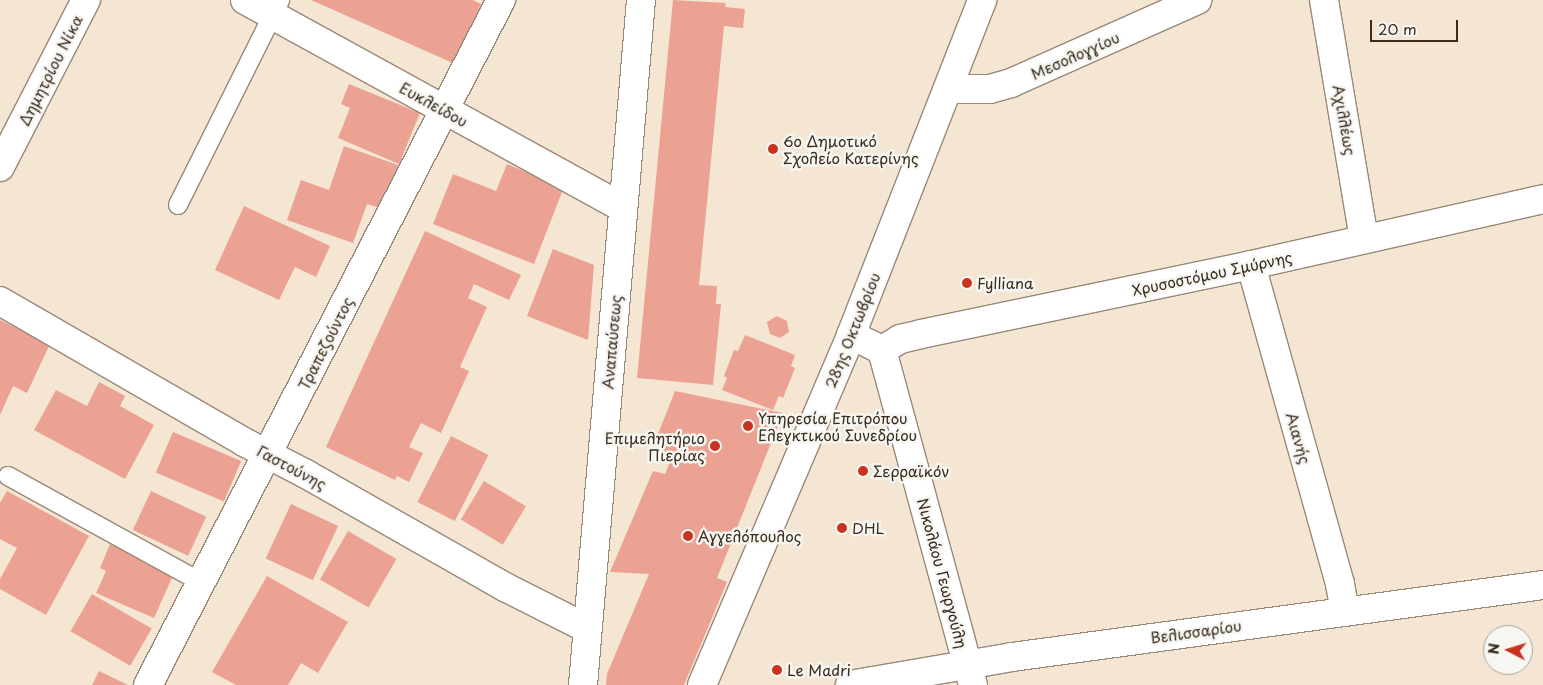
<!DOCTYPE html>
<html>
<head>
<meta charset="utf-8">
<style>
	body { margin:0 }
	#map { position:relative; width:1543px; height:685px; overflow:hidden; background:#f4e6d3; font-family:"Playpen Sans",sans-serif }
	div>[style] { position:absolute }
	.building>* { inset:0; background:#eba292; transform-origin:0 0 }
	.roads { filter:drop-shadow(1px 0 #988878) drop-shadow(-1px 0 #988878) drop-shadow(0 1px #988878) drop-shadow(0 -1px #988878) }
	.lane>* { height:18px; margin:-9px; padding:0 9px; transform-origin:9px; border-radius:9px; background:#fff }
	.street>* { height:28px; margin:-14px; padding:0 14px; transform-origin:14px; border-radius:14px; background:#fff }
	.secondary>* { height:28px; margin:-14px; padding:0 14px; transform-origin:14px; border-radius:14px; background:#fff }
	.dots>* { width:14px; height:14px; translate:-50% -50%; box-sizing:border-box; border:2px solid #f6f6f2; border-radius:50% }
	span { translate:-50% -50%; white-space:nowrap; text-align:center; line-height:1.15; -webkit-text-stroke:5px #f6f6f2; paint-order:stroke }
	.street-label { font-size:15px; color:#3b2a1e }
	.poi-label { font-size:15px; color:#3b2a1e }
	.left { translate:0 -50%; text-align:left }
	.right { translate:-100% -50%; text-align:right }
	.north { position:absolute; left:1483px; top:625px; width:50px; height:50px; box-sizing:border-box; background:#f6f6f2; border:1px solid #aba49d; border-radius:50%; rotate:275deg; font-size:14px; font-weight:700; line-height:20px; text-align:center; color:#3b2a1e }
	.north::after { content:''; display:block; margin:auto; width:18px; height:22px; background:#c8321e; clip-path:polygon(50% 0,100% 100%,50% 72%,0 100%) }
	.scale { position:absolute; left:1370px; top:20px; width:88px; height:22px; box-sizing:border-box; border:2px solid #3b2a1e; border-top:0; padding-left:6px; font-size:15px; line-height:18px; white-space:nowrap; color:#3b2a1e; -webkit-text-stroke:4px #f6f6f2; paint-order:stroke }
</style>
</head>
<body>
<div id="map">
	<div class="building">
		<div style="clip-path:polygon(311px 0,473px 0,481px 4px,455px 64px)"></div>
		<div style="clip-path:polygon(673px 0,726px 3px,725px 7px,745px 9px,743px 28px,724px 26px,699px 285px,717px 286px,716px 304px,721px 304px,713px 385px,637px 378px)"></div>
		<div style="clip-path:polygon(349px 84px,420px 113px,399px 164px,338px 138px,350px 108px,341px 104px)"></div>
		<div style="clip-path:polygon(344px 146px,398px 165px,383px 209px,367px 204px,353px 243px,287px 220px,301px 180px,329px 190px)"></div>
		<div style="clip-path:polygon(507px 164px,564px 187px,534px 264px,433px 224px,453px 174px,496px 191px)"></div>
		<div style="clip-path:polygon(244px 206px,330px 246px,316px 277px,295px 267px,279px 300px,215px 270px)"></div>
		<div style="clip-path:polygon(425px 231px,521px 275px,509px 300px,474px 284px,468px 298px,487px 307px,460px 367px,469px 371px,441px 433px,421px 423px,409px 447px,423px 453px,409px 482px,397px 476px,395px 480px,326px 447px)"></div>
		<div style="clip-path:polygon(553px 249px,594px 265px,588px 340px,527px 316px)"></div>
		<div style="clip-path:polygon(777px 316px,787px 321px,789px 332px,780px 338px,770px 334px,767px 322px)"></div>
		<div style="clip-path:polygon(0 320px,50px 344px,27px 393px,13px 386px,0 415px)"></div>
		<div style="clip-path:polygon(745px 335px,795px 355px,791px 366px,795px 368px,783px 398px,779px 396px,773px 410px,722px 390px,727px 378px,724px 376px,734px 350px,738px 351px)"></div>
		<div style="clip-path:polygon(99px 382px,125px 396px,120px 406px,154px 425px,125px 479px,34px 430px,56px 390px,87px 406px)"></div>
		<div style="clip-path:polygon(675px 391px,783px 413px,717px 578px,727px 582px,684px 685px,606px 685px,607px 674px,649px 574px,610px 572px,653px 471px,665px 474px,672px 456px,662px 456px,659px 452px,660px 444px,668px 438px,658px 434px)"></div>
		<div style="left:173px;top:432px;width:74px;height:44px;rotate:23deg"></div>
		<div style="left:451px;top:436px;width:42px;height:74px;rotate:27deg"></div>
		<div style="left:484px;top:481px;width:49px;height:45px;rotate:31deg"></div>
		<div style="clip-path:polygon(7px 491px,89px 536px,46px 615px,0 589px,0 579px,17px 548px,0 539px,0 503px)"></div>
		<div style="left:151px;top:491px;width:61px;height:43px;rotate:25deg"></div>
		<div style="left:291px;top:504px;width:52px;height:60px;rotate:25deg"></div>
		<div style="left:348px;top:531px;width:56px;height:56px;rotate:30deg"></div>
		<div style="clip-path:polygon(110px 544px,175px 571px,154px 618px,96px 593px,106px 571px,100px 568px)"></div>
		<div style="clip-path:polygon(267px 576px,348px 622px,318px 673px,301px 663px,288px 685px,236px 685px,212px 672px)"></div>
		<div style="left:92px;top:594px;width:69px;height:43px;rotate:30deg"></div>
		<div style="clip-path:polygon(99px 671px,128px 685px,92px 685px)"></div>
	</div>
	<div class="roads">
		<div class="lane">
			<div style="left:178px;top:205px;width:229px;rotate:-63.5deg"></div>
			<div style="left:8px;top:476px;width:218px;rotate:28.8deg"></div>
		</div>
		<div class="street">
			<div style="left:245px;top:0;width:431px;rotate:28.8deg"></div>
			<div style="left:1324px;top:0;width:242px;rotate:80.5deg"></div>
			<div style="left:948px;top:89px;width:42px"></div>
			<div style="left:990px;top:89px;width:22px;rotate:-16deg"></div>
			<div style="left:1011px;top:83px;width:204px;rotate:-24deg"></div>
			<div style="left:0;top:167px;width:188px;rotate:-62.8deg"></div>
			<div style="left:1251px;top:265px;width:331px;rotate:74.4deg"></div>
			<div style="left:1340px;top:584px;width:27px;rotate:80deg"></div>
			<div style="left:0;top:301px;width:282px;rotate:30deg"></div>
			<div style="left:244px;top:442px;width:70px;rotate:27.3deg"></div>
			<div style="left:306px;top:474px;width:229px;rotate:29.6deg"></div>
			<div style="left:505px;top:587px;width:91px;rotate:26.8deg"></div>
			<div style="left:882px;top:350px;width:21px;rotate:-31deg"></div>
			<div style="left:900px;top:339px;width:22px;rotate:-13deg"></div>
			<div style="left:921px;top:334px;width:337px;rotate:-11.8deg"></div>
			<div style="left:1251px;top:265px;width:299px;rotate:-12.7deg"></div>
			<div style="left:148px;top:685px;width:771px;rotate:-62.74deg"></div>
			<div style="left:850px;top:685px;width:164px;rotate:-9.8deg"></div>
			<div style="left:1012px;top:657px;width:536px;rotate:-7.72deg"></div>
		</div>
		<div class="secondary">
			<div style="left:851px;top:335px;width:34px;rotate:26deg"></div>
			<div style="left:882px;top:350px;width:347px;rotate:74.8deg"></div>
			<div style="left:583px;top:685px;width:687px;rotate:-85.16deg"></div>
			<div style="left:702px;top:685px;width:380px;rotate:-66.9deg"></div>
			<div style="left:851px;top:335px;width:360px;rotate:-68.6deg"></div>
		</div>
	</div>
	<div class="dots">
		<div style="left:773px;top:149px;background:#c8321e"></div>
		<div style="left:967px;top:283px;background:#c8321e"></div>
		<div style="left:748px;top:426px;background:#c8321e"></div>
		<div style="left:715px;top:446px;background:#c8321e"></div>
		<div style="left:863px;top:471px;background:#c8321e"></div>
		<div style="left:842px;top:528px;background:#c8321e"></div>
		<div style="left:688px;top:536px;background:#c8321e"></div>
		<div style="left:777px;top:670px;background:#c8321e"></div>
	</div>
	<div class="street-label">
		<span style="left:1075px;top:55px;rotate:-24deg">Μεσολογγίου</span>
		<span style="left:50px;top:70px;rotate:-63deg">Δημητρίου Νίκα</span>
		<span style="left:434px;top:104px;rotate:29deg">Ευκλείδου</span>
		<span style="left:1345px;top:120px;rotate:80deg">Αχιλλέως</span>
		<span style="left:1212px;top:273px;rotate:-12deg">Χρυσοστόμου Σμύρνης</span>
		<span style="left:852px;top:330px;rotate:-68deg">28ης Οκτωβρίου</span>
		<span style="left:611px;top:342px;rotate:-85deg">Αναπαύσεως</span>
		<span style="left:325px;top:343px;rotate:-63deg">Τραπεζούντος</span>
		<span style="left:1299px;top:438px;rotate:74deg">Αιανής</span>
		<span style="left:292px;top:467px;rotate:28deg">Γαστούνης</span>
		<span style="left:943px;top:573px;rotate:75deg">Νικολάου Γεωργούλη</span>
		<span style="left:1196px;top:631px;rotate:-8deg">Βελισσαρίου</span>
	</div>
	<div class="poi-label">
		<span class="left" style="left:783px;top:149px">6ο Δημοτικό<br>Σχολείο Κατερίνης</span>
		<span class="left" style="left:977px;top:283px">Fylliana</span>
		<span class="left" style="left:758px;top:426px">Υπηρεσία Επιτρόπου<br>Ελεγκτικού Συνεδρίου</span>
		<span class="right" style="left:705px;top:446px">Επιμελητήριο<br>Πιερίας</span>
		<span class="left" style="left:873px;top:471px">Σερραϊκόν</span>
		<span class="left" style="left:852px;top:528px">DHL</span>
		<span class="left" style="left:698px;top:536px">Αγγελόπουλος</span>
		<span class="left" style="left:787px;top:670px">Le Madri</span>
	</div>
	<div class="north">N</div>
	<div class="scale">20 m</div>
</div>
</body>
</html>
